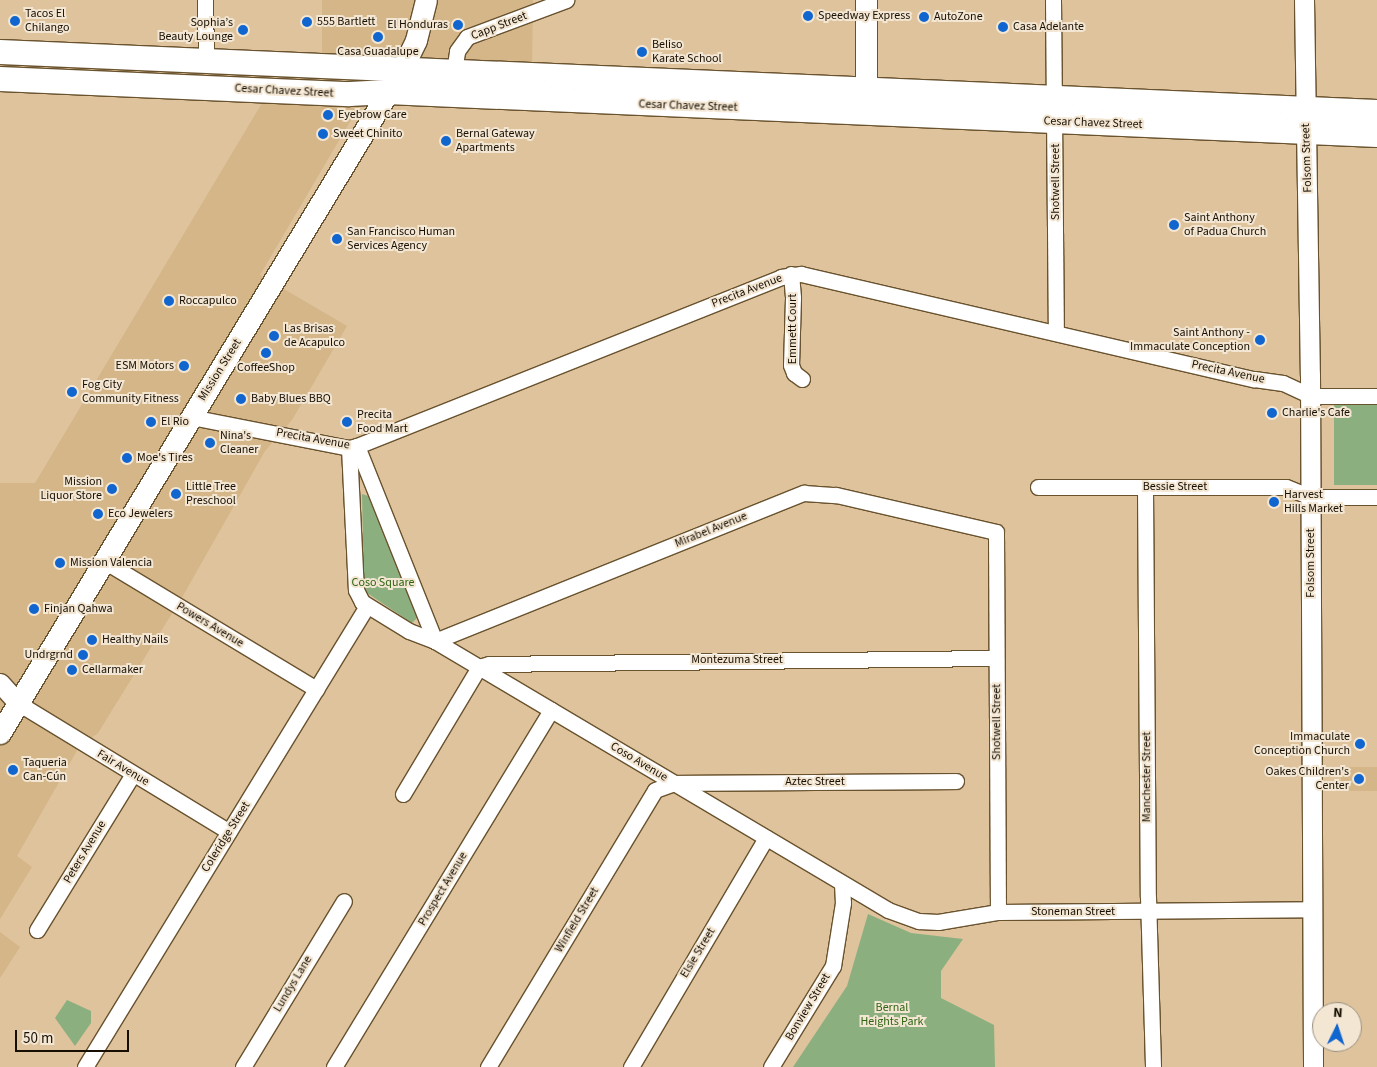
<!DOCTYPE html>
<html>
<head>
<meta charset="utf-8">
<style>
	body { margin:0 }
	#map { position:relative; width:1377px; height:1067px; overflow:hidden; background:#dec39c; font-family:"Source Sans 3",sans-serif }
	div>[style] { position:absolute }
	.built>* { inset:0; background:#d4b688; transform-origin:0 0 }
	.green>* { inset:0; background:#8caf7f; transform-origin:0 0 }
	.roads { filter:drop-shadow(1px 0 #69522e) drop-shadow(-1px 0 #69522e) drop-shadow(0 1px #69522e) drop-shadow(0 -1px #69522e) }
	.minor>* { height:15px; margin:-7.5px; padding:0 7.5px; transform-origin:7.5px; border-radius:7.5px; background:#fff }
	.tertiary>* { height:19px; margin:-9.5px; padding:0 9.5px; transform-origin:9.5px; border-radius:9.5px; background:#fff }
	.secondary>* { height:21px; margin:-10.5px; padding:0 10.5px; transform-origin:10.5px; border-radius:10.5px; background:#fff }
	.primary>* { height:24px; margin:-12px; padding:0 12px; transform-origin:12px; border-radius:12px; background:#fff }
	.dots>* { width:14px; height:14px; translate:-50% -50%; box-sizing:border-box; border:2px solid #f3e6d2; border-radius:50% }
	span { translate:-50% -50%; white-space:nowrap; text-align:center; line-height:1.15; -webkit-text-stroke:4px #f3e6d2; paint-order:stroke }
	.poi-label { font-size:12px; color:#180f03 }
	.left { translate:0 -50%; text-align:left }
	.right { translate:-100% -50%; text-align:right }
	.street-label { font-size:12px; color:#180f03 }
	.park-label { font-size:12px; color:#2e6413 }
	.north { position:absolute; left:1312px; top:1002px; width:50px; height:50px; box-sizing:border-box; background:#f3e6d2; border:1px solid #9b907f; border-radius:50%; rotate:4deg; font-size:14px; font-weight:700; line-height:20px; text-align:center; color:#180f03 }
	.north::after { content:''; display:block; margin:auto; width:18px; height:22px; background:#1165cf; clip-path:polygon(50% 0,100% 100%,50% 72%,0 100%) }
	.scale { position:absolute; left:15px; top:1030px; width:114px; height:22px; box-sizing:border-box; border:2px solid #180f03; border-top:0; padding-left:6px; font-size:15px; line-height:18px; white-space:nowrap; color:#180f03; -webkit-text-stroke:4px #f3e6d2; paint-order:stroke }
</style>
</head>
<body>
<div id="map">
	<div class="built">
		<div style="clip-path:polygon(322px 0,533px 0,532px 72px,322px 62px)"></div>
		<div style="clip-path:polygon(265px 98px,364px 98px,260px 275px,347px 326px,292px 420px,265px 451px,184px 594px,98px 733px,79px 747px,17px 856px,32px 867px,0 919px,0 483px,35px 483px)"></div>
		<div style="left:1341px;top:767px;width:36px;height:24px"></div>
		<div style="clip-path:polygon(0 932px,20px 947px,0 978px)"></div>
	</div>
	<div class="green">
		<div style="left:1334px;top:403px;width:43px;height:82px"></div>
		<div style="clip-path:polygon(362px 494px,368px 496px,417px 618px,412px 623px,364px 591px)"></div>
		<div style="clip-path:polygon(868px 914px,911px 933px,963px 939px,941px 971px,941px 998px,994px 1025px,995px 1067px,793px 1067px,847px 986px)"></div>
		<div style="clip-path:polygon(67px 1000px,91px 1011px,91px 1023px,75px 1046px,55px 1018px)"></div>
	</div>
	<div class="roads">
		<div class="minor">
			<div style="left:205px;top:0;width:60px;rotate:89deg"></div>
			<div style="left:1053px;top:0;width:333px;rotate:89.5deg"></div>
			<div style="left:454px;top:71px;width:20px;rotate:-81deg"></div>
			<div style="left:457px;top:51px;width:17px;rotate:-54deg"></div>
			<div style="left:467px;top:37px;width:106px;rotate:-20.5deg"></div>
			<div style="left:791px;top:274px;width:24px;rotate:85deg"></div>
			<div style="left:793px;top:298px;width:67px;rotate:91.7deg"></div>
			<div style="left:791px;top:365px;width:9px;rotate:69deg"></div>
			<div style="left:794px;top:373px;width:10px;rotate:37deg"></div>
			<div style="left:191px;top:417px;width:161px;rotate:11.1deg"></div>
			<div style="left:349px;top:448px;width:8px;rotate:-14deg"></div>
			<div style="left:357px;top:446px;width:456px;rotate:-21.7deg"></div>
			<div style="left:781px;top:277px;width:20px;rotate:-9deg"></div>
			<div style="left:801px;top:274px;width:465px;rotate:13.1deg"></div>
			<div style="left:1254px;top:379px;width:29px;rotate:8deg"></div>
			<div style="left:1283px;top:383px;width:31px;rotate:25deg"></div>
			<div style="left:1311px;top:396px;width:66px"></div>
			<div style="left:357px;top:446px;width:210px;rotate:68.2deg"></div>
			<div style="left:349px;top:448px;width:142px;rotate:87.2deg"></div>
			<div style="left:356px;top:590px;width:13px;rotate:63deg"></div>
			<div style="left:362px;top:602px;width:55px;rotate:31.7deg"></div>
			<div style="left:409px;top:631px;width:28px;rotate:21deg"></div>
			<div style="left:435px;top:641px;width:527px;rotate:30.7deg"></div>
			<div style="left:888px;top:910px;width:33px;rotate:20deg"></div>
			<div style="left:919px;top:921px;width:19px;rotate:3deg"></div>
			<div style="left:938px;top:922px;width:61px;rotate:-9.5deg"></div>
			<div style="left:998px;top:912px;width:316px;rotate:-0.5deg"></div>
			<div style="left:1038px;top:487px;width:248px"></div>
			<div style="left:1286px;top:487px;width:27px;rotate:22deg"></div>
			<div style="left:1311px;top:497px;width:66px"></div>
			<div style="left:1145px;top:488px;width:409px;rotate:89.6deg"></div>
			<div style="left:1148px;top:897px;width:170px;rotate:88.3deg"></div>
			<div style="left:104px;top:561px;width:248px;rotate:31.1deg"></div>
			<div style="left:435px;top:641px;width:398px;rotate:-21.9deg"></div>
			<div style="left:804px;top:493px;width:32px;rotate:4deg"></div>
			<div style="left:836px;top:495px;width:164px;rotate:13deg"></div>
			<div style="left:996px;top:532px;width:380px;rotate:89.7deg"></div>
			<div style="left:18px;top:703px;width:247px;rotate:31.4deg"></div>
			<div style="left:403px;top:794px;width:148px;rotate:-59.1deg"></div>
			<div style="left:479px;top:667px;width:10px;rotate:-17deg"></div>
			<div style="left:489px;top:664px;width:507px;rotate:-0.68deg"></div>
			<div style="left:37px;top:930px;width:183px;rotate:-58.4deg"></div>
			<div style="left:85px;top:1067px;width:540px;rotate:-58.55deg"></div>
			<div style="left:243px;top:1067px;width:194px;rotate:-58.7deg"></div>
			<div style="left:334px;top:1067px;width:418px;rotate:-58.7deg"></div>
			<div style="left:488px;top:1067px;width:323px;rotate:-58.9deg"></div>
			<div style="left:655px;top:790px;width:20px;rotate:-20deg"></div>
			<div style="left:674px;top:783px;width:282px;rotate:-0.4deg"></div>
			<div style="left:631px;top:1067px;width:266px;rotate:-59.5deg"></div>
			<div style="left:771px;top:1067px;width:119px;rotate:-58.5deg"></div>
			<div style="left:833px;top:966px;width:64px;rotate:-81deg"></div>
			<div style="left:843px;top:903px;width:19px;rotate:-93deg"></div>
		</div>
		<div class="tertiary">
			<div style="left:1304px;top:0;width:375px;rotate:89.1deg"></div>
			<div style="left:1310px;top:375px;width:692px;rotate:89.75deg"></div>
			<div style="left:0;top:683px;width:27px;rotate:48deg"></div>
		</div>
		<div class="secondary">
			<div style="left:866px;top:0;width:107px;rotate:90deg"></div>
			<div style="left:0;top:733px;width:776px;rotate:-58.81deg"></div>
			<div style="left:402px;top:69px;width:32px;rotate:-64deg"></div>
			<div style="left:416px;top:40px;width:41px;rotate:-76deg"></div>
		</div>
		<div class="primary">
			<div style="left:0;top:52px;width:1378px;rotate:2.49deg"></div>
			<div style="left:0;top:79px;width:350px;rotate:2.5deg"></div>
			<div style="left:350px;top:94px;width:37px;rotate:-3deg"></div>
			<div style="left:387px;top:92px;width:991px;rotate:2.49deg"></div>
		</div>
	</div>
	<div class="dots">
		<div style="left:808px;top:16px;background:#1165cf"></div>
		<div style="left:924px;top:17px;background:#1165cf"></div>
		<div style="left:15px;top:21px;background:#1165cf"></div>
		<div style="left:307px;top:22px;background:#1165cf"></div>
		<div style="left:458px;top:25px;background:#1165cf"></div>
		<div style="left:1003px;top:27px;background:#1165cf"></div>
		<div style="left:243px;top:30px;background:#1165cf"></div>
		<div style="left:378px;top:37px;background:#1165cf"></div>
		<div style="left:642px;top:52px;background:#1165cf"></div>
		<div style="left:328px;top:115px;background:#1165cf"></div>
		<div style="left:323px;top:134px;background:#1165cf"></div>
		<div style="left:446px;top:141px;background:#1165cf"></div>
		<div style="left:1174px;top:225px;background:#1165cf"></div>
		<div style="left:337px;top:239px;background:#1165cf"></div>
		<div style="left:169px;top:301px;background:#1165cf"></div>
		<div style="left:274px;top:336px;background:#1165cf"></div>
		<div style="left:1260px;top:340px;background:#1165cf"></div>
		<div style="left:266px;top:353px;background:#1165cf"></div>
		<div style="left:184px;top:366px;background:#1165cf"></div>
		<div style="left:72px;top:392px;background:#1165cf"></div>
		<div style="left:241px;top:399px;background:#1165cf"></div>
		<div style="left:1272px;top:413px;background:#1165cf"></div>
		<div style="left:151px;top:422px;background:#1165cf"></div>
		<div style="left:347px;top:422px;background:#1165cf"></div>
		<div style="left:210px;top:443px;background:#1165cf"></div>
		<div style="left:127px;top:458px;background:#1165cf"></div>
		<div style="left:112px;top:489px;background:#1165cf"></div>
		<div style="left:176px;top:494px;background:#1165cf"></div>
		<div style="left:1274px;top:502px;background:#1165cf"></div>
		<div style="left:98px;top:514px;background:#1165cf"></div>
		<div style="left:60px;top:563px;background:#1165cf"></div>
		<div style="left:34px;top:609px;background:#1165cf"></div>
		<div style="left:92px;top:640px;background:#1165cf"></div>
		<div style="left:83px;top:655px;background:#1165cf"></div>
		<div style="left:72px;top:670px;background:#1165cf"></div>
		<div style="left:1360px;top:744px;background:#1165cf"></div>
		<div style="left:13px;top:770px;background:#1165cf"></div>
		<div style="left:1359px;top:779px;background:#1165cf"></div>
	</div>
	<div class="poi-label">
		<span class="left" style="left:25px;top:21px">Tacos El<br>Chilango</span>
		<span class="left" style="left:818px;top:16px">Speedway Express</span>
		<span class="left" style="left:934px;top:17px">AutoZone</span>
		<span class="left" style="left:317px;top:22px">555 Bartlett</span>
		<span class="right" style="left:233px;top:30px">Sophia’s<br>Beauty Lounge</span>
		<span class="right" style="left:448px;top:25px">El Honduras</span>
		<span class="left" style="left:1013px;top:27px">Casa Adelante</span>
		<span class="left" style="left:652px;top:52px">Beliso<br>Karate School</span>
		<span style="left:378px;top:52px">Casa Guadalupe</span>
		<span class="left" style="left:338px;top:115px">Eyebrow Care</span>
		<span class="left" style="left:333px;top:134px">Sweet Chinito</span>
		<span class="left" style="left:456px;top:141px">Bernal Gateway<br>Apartments</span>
		<span class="left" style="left:1184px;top:225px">Saint Anthony<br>of Padua Church</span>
		<span class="left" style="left:347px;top:239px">San Francisco Human<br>Services Agency</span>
		<span class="left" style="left:179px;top:301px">Roccapulco</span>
		<span class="left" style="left:284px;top:336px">Las Brisas<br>de Acapulco</span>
		<span class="right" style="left:1250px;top:340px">Saint Anthony -<br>Immaculate Conception</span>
		<span class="right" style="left:174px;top:366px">ESM Motors</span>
		<span style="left:266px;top:368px">CoffeeShop</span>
		<span class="left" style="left:82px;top:392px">Fog City<br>Community Fitness</span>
		<span class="left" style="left:251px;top:399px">Baby Blues BBQ</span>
		<span class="left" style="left:1282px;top:413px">Charlie's Cafe</span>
		<span class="left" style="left:357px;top:422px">Precita<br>Food Mart</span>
		<span class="left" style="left:161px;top:422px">El Rio</span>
		<span class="left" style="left:220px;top:443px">Nina's<br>Cleaner</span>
		<span class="left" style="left:137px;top:458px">Moe's Tires</span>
		<span class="right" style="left:102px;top:489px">Mission<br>Liquor Store</span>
		<span class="left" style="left:186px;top:494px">Little Tree<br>Preschool</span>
		<span class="left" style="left:1284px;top:502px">Harvest<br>Hills Market</span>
		<span class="left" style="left:108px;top:514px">Eco Jewelers</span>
		<span class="left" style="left:70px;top:563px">Mission Valencia</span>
		<span class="left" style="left:44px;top:609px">Finjan Qahwa</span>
		<span class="left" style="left:102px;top:640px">Healthy Nails</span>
		<span class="right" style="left:73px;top:655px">Undrgrnd</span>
		<span class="left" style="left:82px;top:670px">Cellarmaker</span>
		<span class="right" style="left:1350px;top:744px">Immaculate<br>Conception Church</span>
		<span class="left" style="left:23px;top:770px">Taqueria<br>Can-Cún</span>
		<span class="right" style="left:1349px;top:779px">Oakes Children's<br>Center</span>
	</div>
	<div class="street-label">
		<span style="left:499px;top:26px;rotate:-21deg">Capp Street</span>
		<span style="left:284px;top:91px;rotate:3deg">Cesar Chavez Street</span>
		<span style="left:688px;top:106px;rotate:2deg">Cesar Chavez Street</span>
		<span style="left:1093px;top:123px;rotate:2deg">Cesar Chavez Street</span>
		<span style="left:1307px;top:158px;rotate:-92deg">Folsom Street</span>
		<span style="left:1056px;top:182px;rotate:-90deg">Shotwell Street</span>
		<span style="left:747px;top:291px;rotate:-21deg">Precita Avenue</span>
		<span style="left:793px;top:329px;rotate:-90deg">Emmett Court</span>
		<span style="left:220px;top:370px;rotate:-58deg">Mission Street</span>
		<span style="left:1228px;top:372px;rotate:12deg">Precita Avenue</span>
		<span style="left:313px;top:439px;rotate:10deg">Precita Avenue</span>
		<span style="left:1175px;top:487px">Bessie Street</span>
		<span style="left:711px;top:530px;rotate:-22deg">Mirabel Avenue</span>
		<span style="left:1311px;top:563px;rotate:-90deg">Folsom Street</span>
		<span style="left:210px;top:625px;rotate:31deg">Powers Avenue</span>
		<span style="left:737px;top:660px">Montezuma Street</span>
		<span style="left:997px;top:722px;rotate:-90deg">Shotwell Street</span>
		<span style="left:639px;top:762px;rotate:31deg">Coso Avenue</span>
		<span style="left:123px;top:768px;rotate:31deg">Fair Avenue</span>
		<span style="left:1147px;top:777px;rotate:-90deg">Manchester Street</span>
		<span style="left:815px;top:782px">Aztec Street</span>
		<span style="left:226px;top:837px;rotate:-58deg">Coleridge Street</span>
		<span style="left:85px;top:852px;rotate:-59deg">Peters Avenue</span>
		<span style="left:443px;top:889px;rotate:-59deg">Prospect Avenue</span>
		<span style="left:1073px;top:912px">Stoneman Street</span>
		<span style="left:577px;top:920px;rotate:-59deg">Winfield Street</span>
		<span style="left:698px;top:953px;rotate:-59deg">Elsie Street</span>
		<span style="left:293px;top:984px;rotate:-59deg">Lundys Lane</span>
		<span style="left:808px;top:1007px;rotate:-59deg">Bonview Street</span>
	</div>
	<div class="park-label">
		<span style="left:383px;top:583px">Coso Square</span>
		<span style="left:892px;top:1015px">Bernal<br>Heights Park</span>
	</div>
	<div class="north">N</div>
	<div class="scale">50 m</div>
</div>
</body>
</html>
